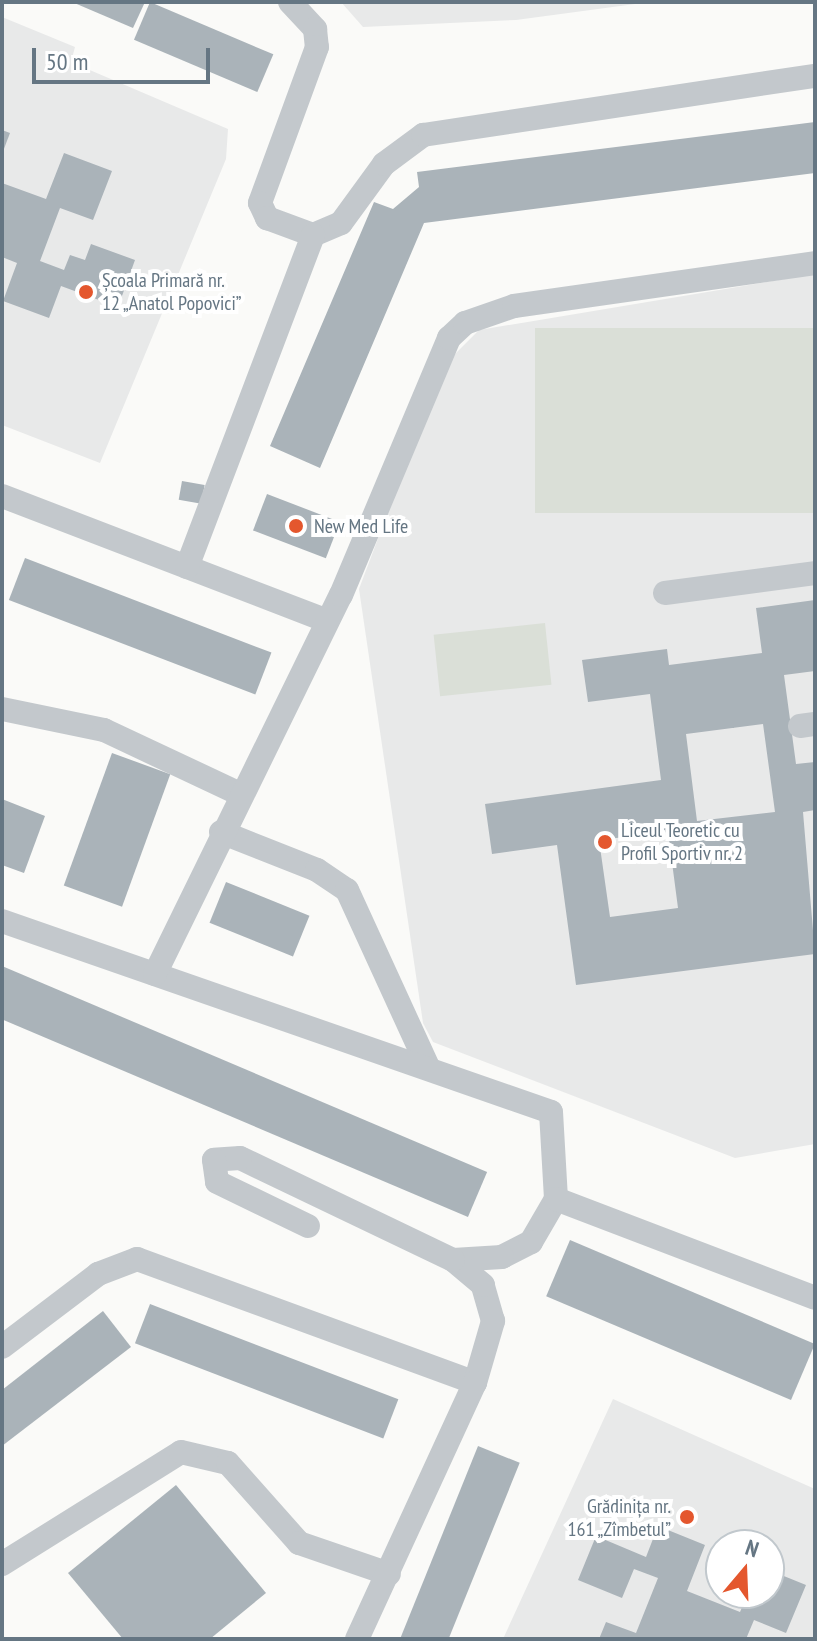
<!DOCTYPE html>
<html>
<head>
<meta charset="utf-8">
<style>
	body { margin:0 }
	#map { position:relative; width:817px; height:1641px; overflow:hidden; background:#fafaf8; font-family:"PT Sans Narrow",sans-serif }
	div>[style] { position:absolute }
	.built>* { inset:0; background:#e8e9e9 }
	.green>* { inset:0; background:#dadfd7; transform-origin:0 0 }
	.building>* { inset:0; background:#aab3b9; transform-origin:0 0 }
	.minor>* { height:24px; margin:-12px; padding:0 12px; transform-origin:12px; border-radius:12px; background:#c3c8cc }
	.dots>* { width:22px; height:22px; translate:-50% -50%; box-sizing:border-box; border:4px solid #fff; border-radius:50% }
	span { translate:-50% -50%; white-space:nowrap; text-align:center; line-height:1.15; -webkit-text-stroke:8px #fff; paint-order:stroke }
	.poi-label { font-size:20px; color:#657683 }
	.left { translate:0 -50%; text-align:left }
	.right { translate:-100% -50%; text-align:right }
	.frame { position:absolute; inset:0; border:4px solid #657683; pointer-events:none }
	.north { position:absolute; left:705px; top:1529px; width:80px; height:80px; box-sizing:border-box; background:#fff; border:2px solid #c1c8cd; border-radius:50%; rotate:19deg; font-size:22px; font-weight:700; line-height:32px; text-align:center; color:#657683 }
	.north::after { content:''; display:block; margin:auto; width:28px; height:36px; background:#e4572e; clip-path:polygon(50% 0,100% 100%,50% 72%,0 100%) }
	.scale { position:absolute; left:32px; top:48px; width:178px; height:36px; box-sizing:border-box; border:4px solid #657683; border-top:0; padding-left:10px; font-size:24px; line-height:28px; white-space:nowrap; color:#657683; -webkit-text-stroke:6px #fff; paint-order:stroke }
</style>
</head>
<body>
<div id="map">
	<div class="built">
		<div style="clip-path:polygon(341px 2px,650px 2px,516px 20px,363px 27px)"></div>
		<div style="clip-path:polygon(2px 17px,75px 47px,71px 62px,228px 129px,226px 159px,100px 463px,2px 425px)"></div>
		<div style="clip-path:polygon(815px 274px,815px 1144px,735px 1158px,433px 1042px,423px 1023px,359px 589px,443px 366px,479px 330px)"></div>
		<div style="clip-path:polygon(evenodd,613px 1399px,815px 1489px,815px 1639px,503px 1639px,613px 1399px,721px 1545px,769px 1545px,769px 1593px,721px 1593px,721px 1545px)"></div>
	</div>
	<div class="green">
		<div style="left:815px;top:328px;width:185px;height:280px;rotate:90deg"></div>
		<div style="left:545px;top:623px;width:62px;height:112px;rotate:84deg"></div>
	</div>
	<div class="building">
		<div style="clip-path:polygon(72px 2px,145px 2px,133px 28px)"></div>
		<div style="left:150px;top:2px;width:134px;height:41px;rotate:23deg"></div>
		<div style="clip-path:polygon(815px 122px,815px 173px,424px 223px,320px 468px,270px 446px,374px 202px,393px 209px,419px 187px,417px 172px)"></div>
		<div style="clip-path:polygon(2px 130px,10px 133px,2px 154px)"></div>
		<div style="clip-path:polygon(64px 153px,112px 171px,93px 220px,60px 208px,40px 261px,64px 270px,70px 255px,85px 260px,91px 244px,135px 260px,118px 307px,61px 286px,49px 318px,3px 301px,17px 263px,2px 257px,2px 183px,46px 199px)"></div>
		<div style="left:182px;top:481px;width:23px;height:19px;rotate:10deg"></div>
		<div style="left:267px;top:494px;width:78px;height:39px;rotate:21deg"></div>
		<div style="left:25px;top:558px;width:264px;height:45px;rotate:21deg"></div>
		<div style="clip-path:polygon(evenodd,815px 600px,815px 671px,784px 675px,796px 764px,815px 762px,815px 810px,803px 812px,815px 954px,576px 985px,557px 845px,492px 854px,485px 804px,661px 780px,650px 694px,588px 702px,582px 660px,667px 649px,669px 665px,762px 653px,756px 608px,815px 600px,763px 724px,775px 812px,697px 821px,686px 734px,763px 724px,815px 600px,668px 832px,678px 908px,610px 917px,599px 840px,668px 832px)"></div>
		<div style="left:112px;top:753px;width:62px;height:141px;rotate:20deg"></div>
		<div style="clip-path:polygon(2px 799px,45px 816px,24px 873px,2px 865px)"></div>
		<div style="left:226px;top:882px;width:90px;height:44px;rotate:22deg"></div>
		<div style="left:2px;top:966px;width:527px;height:49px;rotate:23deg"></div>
		<div style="left:570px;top:1240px;width:266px;height:61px;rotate:23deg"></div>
		<div style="left:150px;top:1304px;width:266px;height:42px;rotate:21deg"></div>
		<div style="clip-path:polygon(103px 1311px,131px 1347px,2px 1446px,2px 1390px)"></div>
		<div style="left:478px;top:1446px;width:45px;height:209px;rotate:22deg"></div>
		<div style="clip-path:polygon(176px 1485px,266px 1593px,210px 1639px,123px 1639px,68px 1573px)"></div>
		<div style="clip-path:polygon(658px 1526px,705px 1545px,687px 1591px,740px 1612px,748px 1593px,769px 1593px,769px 1570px,806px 1585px,786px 1633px,754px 1620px,746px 1639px,599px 1639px,606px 1622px,636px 1633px,658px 1578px,634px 1569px,622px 1598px,578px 1580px,596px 1536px,646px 1557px)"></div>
	</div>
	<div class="minor">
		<div style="left:290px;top:2px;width:37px;rotate:47deg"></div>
		<div style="left:315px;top:29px;width:18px;rotate:84deg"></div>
		<div style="left:317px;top:47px;width:166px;rotate:110.1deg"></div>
		<div style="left:260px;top:203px;width:17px;rotate:65deg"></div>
		<div style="left:267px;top:218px;width:49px;rotate:20.3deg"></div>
		<div style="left:313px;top:235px;width:30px;rotate:-23deg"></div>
		<div style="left:341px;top:223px;width:73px;rotate:-53.9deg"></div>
		<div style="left:384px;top:164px;width:49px;rotate:-36.6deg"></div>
		<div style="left:423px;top:135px;width:396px;rotate:-8.6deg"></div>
		<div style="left:2px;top:496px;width:348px;rotate:21deg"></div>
		<div style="left:187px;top:567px;width:355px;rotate:-69.2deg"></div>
		<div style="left:665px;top:593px;width:151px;rotate:-7.6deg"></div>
		<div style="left:2px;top:709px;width:104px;rotate:11.6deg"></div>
		<div style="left:104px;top:730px;width:150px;rotate:25.2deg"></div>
		<div style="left:800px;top:726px;width:15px;rotate:-8deg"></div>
		<div style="left:221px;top:832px;width:103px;rotate:21.6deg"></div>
		<div style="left:317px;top:870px;width:36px;rotate:34deg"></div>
		<div style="left:347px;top:890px;width:192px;rotate:65.4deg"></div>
		<div style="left:2px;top:921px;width:581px;rotate:19.18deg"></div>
		<div style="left:551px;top:1112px;width:87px;rotate:86.7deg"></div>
		<div style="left:556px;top:1199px;width:50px;rotate:120.2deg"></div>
		<div style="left:531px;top:1242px;width:33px;rotate:153deg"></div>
		<div style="left:502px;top:1257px;width:49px;rotate:176.5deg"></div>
		<div style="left:155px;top:974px;width:422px;rotate:-63.9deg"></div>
		<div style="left:341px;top:595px;width:279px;rotate:-67.2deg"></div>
		<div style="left:449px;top:338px;width:22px;rotate:-43deg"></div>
		<div style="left:465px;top:323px;width:52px;rotate:-19.1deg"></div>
		<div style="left:514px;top:306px;width:304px;rotate:-8.1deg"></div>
		<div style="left:556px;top:1199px;width:277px;rotate:20.9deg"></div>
		<div style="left:2px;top:1347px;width:121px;rotate:-37.2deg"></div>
		<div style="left:98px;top:1274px;width:42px;rotate:-21deg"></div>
		<div style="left:137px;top:1259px;width:360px;rotate:20.1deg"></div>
		<div style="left:475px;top:1383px;width:65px;rotate:-73.8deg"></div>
		<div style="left:493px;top:1321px;width:37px;rotate:-106deg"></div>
		<div style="left:483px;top:1285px;width:39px;rotate:-140deg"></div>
		<div style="left:453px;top:1260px;width:236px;rotate:-154.4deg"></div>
		<div style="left:240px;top:1158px;width:26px;rotate:176deg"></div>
		<div style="left:214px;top:1160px;width:22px;rotate:82deg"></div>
		<div style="left:217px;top:1182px;width:101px;rotate:25.8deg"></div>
		<div style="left:2px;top:1564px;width:211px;rotate:-32deg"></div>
		<div style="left:181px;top:1452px;width:48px;rotate:13.2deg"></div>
		<div style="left:228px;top:1463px;width:107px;rotate:48.4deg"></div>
		<div style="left:299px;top:1543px;width:95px;rotate:19deg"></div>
		<div style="left:357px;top:1639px;width:282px;rotate:-65.3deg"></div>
	</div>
	<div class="dots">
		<div style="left:86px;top:292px;background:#e4572e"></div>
		<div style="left:296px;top:526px;background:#e4572e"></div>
		<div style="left:605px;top:842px;background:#e4572e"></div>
		<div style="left:687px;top:1517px;background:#e4572e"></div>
	</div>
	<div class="poi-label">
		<span class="left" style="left:102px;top:292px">Școala Primară nr.<br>12 „Anatol Popovici”</span>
		<span class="left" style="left:314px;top:526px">New Med Life</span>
		<span class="left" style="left:621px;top:842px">Liceul Teoretic cu<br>Profil Sportiv nr. 2</span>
		<span class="right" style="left:671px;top:1518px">Grădinița nr.<br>161 „Zîmbetul”</span>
	</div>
	<div class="frame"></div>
	<div class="north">N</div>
	<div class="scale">50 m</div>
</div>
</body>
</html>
